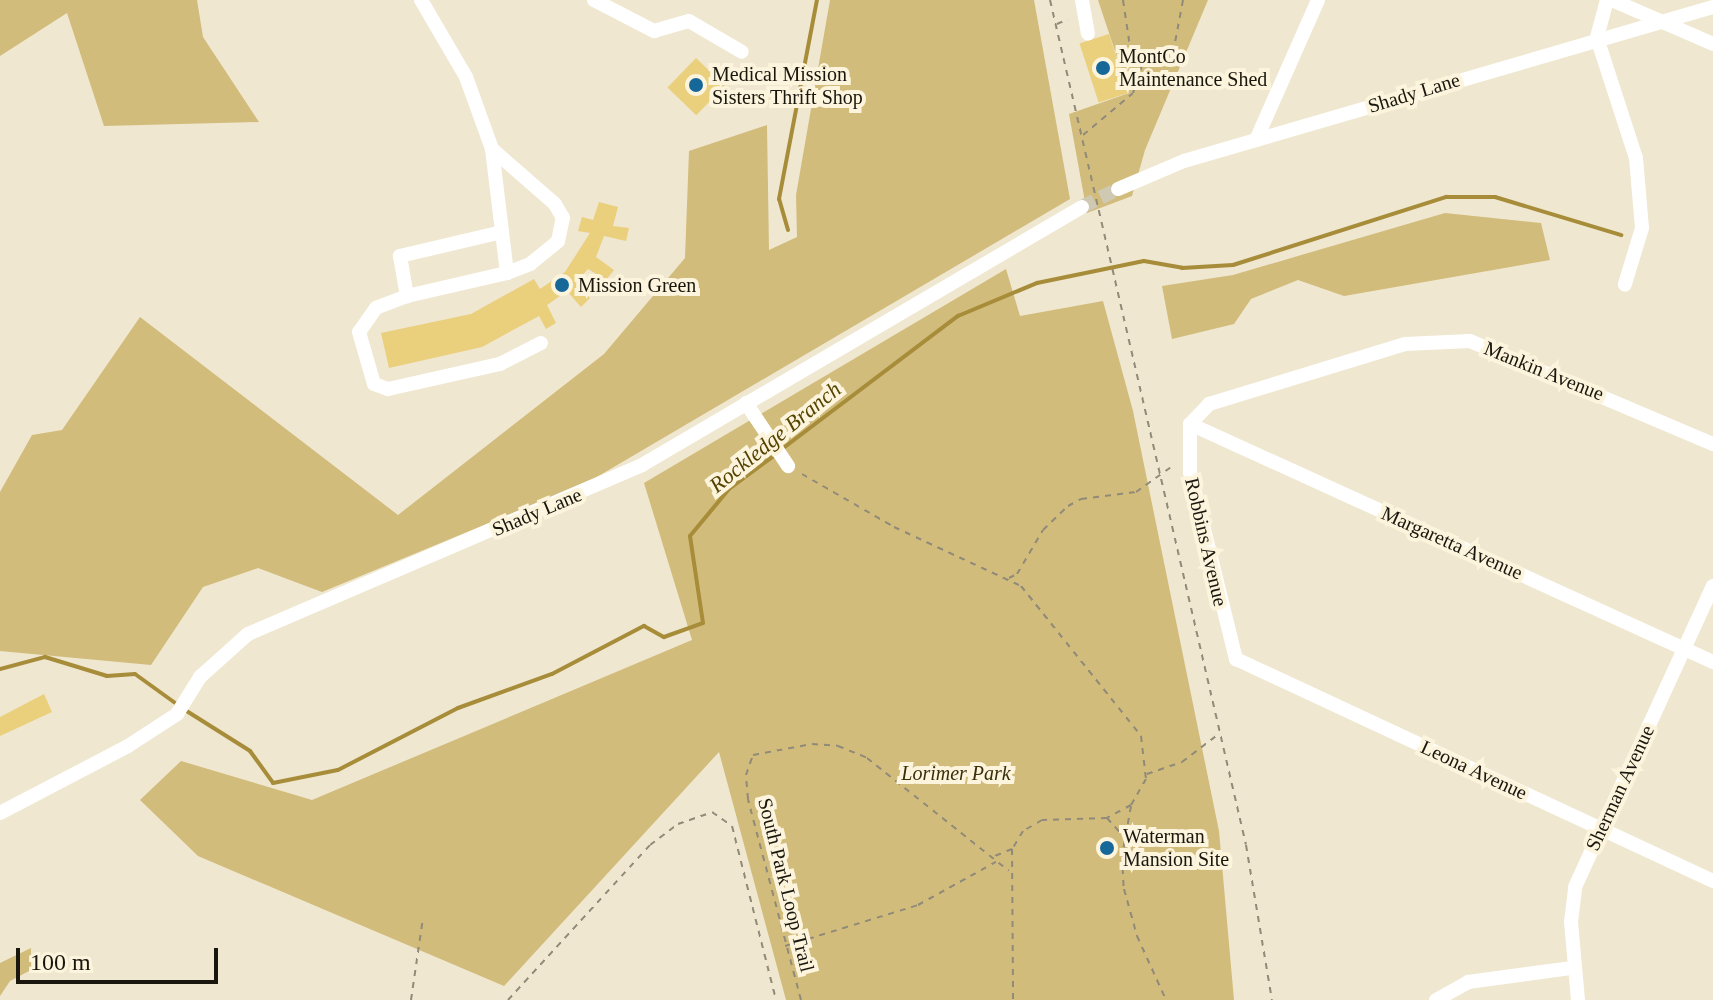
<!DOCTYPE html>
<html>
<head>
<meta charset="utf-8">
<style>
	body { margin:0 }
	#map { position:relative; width:1713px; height:1000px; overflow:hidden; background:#efe7cf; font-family:"Times New Roman",serif }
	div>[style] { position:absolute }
	.green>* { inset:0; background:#d2bc7b }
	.stream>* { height:4px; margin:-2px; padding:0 2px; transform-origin:2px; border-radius:2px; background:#a78c39 }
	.building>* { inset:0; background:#eacf7d; transform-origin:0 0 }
	.minor-tunnel>* { height:14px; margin-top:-7px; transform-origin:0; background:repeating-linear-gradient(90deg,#cfc8b2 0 14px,transparent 0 21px) }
	.path>* { height:2px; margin-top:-1px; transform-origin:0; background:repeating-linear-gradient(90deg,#908a79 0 6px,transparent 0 12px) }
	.minor>* { height:14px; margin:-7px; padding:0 7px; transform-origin:7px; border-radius:7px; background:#fff }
	.dots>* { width:22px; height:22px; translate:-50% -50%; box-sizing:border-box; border:4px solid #fcf4dc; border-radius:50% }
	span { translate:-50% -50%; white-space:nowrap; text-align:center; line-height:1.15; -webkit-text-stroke:8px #fcf4dc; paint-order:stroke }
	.poi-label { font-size:20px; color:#19160e }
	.left { translate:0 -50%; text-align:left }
	.street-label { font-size:20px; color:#19160e }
	.park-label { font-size:20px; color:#392e09; font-style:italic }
	.water-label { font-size:22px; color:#564300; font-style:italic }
	.scale { position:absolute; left:16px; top:948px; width:202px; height:36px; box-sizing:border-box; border:4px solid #19160e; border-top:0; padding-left:10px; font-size:24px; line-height:28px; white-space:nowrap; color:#19160e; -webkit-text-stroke:6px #fcf4dc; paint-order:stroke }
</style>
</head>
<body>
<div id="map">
	<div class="green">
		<div style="clip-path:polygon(0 0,197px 0,203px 37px,259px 122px,104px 126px,67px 13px,0 56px)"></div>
		<div style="clip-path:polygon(830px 0,1034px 0,1070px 199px,590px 481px,322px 592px,258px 568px,203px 587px,151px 665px,0 651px,0 492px,32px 435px,62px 430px,140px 317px,398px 515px,604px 354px,685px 258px,689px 151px,767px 125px,769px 250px,797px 237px,796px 195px)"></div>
		<div style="clip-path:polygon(1098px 0,1208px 0,1145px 150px,1132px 196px,1087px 213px,1069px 114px,1129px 93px)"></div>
		<div style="clip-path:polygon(1445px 213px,1541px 223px,1550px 260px,1344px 296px,1298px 280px,1251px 299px,1234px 324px,1172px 339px,1162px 286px,1233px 275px)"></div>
		<div style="clip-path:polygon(1006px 269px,1020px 316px,1103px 301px,1133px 411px,1219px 831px,1234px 1000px,786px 1000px,719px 752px,504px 986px,198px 856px,140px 800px,181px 761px,312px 800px,692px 640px,644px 483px)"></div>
		<div style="clip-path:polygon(31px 948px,31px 970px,10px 981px,0 996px,0 963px)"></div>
	</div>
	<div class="stream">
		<div style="left:788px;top:230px;width:32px;rotate:-106deg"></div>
		<div style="left:779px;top:199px;width:203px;rotate:-79.2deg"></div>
		<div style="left:782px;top:449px;width:221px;rotate:-37.1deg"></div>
		<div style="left:958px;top:316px;width:86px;rotate:-22.7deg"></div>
		<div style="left:1037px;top:283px;width:109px;rotate:-11.6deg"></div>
		<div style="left:1144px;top:261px;width:39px;rotate:10deg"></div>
		<div style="left:1182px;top:268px;width:51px;rotate:-3.4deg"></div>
		<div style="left:1233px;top:265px;width:224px;rotate:-17.7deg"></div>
		<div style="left:1446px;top:197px;width:49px"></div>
		<div style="left:1495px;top:197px;width:132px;rotate:16.8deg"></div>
		<div style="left:0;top:669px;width:47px;rotate:-14.9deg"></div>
		<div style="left:45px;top:657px;width:65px;rotate:17deg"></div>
		<div style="left:107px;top:676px;width:28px;rotate:-4deg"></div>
		<div style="left:135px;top:674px;width:53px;rotate:35.8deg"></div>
		<div style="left:185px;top:710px;width:77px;rotate:32.2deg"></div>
		<div style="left:250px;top:751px;width:39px;rotate:54deg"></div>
		<div style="left:273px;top:783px;width:66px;rotate:-11.3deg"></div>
		<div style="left:338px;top:770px;width:135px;rotate:-27.3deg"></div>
		<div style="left:458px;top:708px;width:100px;rotate:-19.9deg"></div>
		<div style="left:552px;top:674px;width:104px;rotate:-27.6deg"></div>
		<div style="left:644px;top:626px;width:23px;rotate:29deg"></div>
		<div style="left:664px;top:637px;width:41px;rotate:-19.7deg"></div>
		<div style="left:703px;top:623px;width:88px;rotate:-98.5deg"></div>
		<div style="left:690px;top:536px;width:61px;rotate:-50.3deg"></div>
		<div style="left:729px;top:489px;width:57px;rotate:-36.5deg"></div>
	</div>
	<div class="building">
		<div style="left:1109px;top:34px;width:62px;height:31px;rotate:72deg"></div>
		<div style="left:696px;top:58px;width:40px;height:41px;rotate:44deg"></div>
		<div style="clip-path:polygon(599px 202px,618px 207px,613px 226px,629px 228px,626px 241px,604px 236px,596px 257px,614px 270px,606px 280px,588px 269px,576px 283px,590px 298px,581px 307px,567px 291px,547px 305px,556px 323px,546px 329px,539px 316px,482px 347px,389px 368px,381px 333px,471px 314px,534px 279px,540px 289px,565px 272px,590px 233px,578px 231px,582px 217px,593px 220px)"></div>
		<div style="clip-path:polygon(44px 694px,52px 712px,0 736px,0 717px)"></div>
	</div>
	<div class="minor-tunnel">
		<div style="left:1082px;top:207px;width:40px;rotate:-26.6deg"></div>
	</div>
	<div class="path">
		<div style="left:1050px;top:0;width:867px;rotate:76.94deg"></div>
		<div style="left:1246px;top:845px;width:157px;rotate:80.5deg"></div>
		<div style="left:1123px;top:0;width:48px;rotate:81.5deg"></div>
		<div style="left:1130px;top:47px;width:25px;rotate:34deg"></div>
		<div style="left:1151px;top:61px;width:23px;rotate:-20deg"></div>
		<div style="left:1173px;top:53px;width:54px;rotate:-79.3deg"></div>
		<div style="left:1057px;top:24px;width:12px;rotate:-24deg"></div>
		<div style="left:1083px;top:135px;width:65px;rotate:-40deg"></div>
		<div style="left:1133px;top:93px;width:35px;rotate:-72deg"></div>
		<div style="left:802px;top:474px;width:106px;rotate:29.9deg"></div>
		<div style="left:894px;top:527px;width:140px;rotate:24.9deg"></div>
		<div style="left:1021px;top:586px;width:192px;rotate:51.3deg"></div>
		<div style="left:1141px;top:736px;width:43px;rotate:83.4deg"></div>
		<div style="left:1146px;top:779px;width:30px;rotate:120deg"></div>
		<div style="left:1131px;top:805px;width:27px;rotate:152deg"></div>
		<div style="left:1107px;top:818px;width:65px;rotate:178.2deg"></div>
		<div style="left:1042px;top:820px;width:22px;rotate:150deg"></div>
		<div style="left:1023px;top:831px;width:21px;rotate:121deg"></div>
		<div style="left:1012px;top:849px;width:22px;rotate:158deg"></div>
		<div style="left:1009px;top:578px;width:9px;rotate:-27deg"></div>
		<div style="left:1017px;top:574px;width:51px;rotate:-59.4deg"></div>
		<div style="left:1043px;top:530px;width:35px;rotate:-44deg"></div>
		<div style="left:1068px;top:506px;width:15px;rotate:-28deg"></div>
		<div style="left:1081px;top:499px;width:55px;rotate:-7.3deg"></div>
		<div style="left:1136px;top:492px;width:47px;rotate:-35.4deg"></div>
		<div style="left:1147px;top:774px;width:37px;rotate:-19deg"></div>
		<div style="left:1182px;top:762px;width:48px;rotate:-37.3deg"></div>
		<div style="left:1131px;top:806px;width:51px;rotate:100.2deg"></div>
		<div style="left:1122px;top:856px;width:33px;rotate:87deg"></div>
		<div style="left:1124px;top:889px;width:49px;rotate:74.5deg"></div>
		<div style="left:1137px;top:936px;width:70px;rotate:65.6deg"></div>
		<div style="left:1107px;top:818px;width:25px;rotate:48deg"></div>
		<div style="left:1012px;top:849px;width:151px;rotate:89.6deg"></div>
		<div style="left:785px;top:946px;width:139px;rotate:-17.1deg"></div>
		<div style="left:918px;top:905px;width:89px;rotate:-28.9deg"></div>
		<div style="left:411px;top:1000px;width:83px;rotate:-81.7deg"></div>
		<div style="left:508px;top:1000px;width:210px;rotate:-47.5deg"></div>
		<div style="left:650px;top:845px;width:35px;rotate:-37deg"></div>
		<div style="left:678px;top:824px;width:36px;rotate:-19deg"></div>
		<div style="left:712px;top:812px;width:24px;rotate:35deg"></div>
		<div style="left:732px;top:826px;width:179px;rotate:75.8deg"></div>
		<div style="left:801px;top:1000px;width:208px;rotate:-104.8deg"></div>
		<div style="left:748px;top:799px;width:24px;rotate:-95deg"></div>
		<div style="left:746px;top:775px;width:21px;rotate:-71deg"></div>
		<div style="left:753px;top:755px;width:60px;rotate:-10.6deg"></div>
		<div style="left:812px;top:744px;width:26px;rotate:4deg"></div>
		<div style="left:838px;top:746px;width:31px;rotate:22deg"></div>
		<div style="left:867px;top:758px;width:181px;rotate:38.5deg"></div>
	</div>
	<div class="minor">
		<div style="left:421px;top:0;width:89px;rotate:59.7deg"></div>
		<div style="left:466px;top:77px;width:77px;rotate:70.1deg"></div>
		<div style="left:492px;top:149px;width:125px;rotate:83.1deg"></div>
		<div style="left:507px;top:273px;width:25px;rotate:-21deg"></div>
		<div style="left:530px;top:264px;width:36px;rotate:-39deg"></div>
		<div style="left:558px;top:241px;width:24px;rotate:-78deg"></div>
		<div style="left:563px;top:218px;width:16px;rotate:-120deg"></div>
		<div style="left:555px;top:204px;width:84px;rotate:-138.9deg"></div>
		<div style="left:594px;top:0;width:68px;rotate:27.3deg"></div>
		<div style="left:654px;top:31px;width:36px;rotate:-16deg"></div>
		<div style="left:689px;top:21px;width:61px;rotate:30.3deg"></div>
		<div style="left:1082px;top:0;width:34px;rotate:80deg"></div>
		<div style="left:1607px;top:0;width:39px;rotate:105deg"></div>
		<div style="left:1597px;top:38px;width:126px;rotate:72deg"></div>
		<div style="left:1636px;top:158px;width:70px;rotate:85.1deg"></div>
		<div style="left:1642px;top:228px;width:59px;rotate:106.9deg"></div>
		<div style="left:1612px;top:0;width:110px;rotate:23.5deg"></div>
		<div style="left:1256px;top:140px;width:153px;rotate:-66.1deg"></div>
		<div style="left:1118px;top:189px;width:72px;rotate:-23deg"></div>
		<div style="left:1184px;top:161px;width:551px;rotate:-16.23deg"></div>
		<div style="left:502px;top:232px;width:105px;rotate:166.8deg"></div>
		<div style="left:400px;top:256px;width:41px;rotate:80.1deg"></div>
		<div style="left:407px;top:296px;width:103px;rotate:-13deg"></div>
		<div style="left:407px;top:296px;width:33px;rotate:159deg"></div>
		<div style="left:376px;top:308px;width:29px;rotate:125deg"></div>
		<div style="left:359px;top:332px;width:54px;rotate:73.9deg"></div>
		<div style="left:374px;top:384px;width:15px;rotate:20deg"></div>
		<div style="left:388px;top:389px;width:115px;rotate:-12.6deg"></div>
		<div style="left:500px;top:364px;width:46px;rotate:-27.1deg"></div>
		<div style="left:746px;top:403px;width:76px;rotate:56.3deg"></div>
		<div style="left:1190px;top:424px;width:48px;rotate:90deg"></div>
		<div style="left:1190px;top:472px;width:193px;rotate:76.2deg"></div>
		<div style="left:1236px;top:659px;width:526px;rotate:24.96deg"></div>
		<div style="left:1190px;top:424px;width:575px;rotate:24.47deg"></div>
		<div style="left:1190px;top:424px;width:28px;rotate:-46deg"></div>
		<div style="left:1209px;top:404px;width:205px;rotate:-17deg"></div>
		<div style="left:1405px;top:344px;width:65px;rotate:-2.6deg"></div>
		<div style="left:1470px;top:341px;width:264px;rotate:23deg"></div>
		<div style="left:0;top:813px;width:144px;rotate:-27.6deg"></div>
		<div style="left:128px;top:746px;width:59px;rotate:-33.1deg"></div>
		<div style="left:177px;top:714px;width:44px;rotate:-58.1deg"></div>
		<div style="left:200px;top:677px;width:64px;rotate:-41.9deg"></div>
		<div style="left:248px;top:634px;width:429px;rotate:-23.2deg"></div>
		<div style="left:642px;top:465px;width:510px;rotate:-30.39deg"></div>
		<div style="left:1436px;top:1000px;width:37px;rotate:-29deg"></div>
		<div style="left:1468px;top:982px;width:105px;rotate:-7.7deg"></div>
		<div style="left:1578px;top:1000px;width:78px;rotate:-95.1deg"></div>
		<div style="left:1571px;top:922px;width:35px;rotate:-83deg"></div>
		<div style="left:1575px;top:887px;width:331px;rotate:-65.4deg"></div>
	</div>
	<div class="dots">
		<div style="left:1103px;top:68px;background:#166899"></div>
		<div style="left:696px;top:85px;background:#166899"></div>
		<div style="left:562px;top:285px;background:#166899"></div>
		<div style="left:1107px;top:848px;background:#166899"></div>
	</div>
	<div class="poi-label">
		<span class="left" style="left:1119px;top:68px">MontCo<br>Maintenance Shed</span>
		<span class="left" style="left:712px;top:86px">Medical Mission<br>Sisters Thrift Shop</span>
		<span class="left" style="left:578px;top:285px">Mission Green</span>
		<span class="left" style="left:1123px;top:848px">Waterman<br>Mansion Site</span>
	</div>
	<div class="street-label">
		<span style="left:1414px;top:93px;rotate:-17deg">Shady Lane</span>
		<span style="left:1544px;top:371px;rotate:22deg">Mankin Avenue</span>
		<span style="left:537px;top:512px;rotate:-23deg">Shady Lane</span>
		<span style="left:1206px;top:542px;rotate:77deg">Robbins Avenue</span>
		<span style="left:1452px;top:543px;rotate:24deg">Margaretta Avenue</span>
		<span style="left:1474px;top:770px;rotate:25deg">Leona Avenue</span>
		<span style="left:1620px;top:788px;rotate:-65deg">Sherman Avenue</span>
		<span style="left:786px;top:885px;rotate:76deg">South Park Loop Trail</span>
	</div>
	<div class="park-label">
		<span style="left:956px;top:773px">Lorimer Park</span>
	</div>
	<div class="water-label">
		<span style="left:775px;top:437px;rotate:-39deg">Rockledge Branch</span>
	</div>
	<div class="scale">100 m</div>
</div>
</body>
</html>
